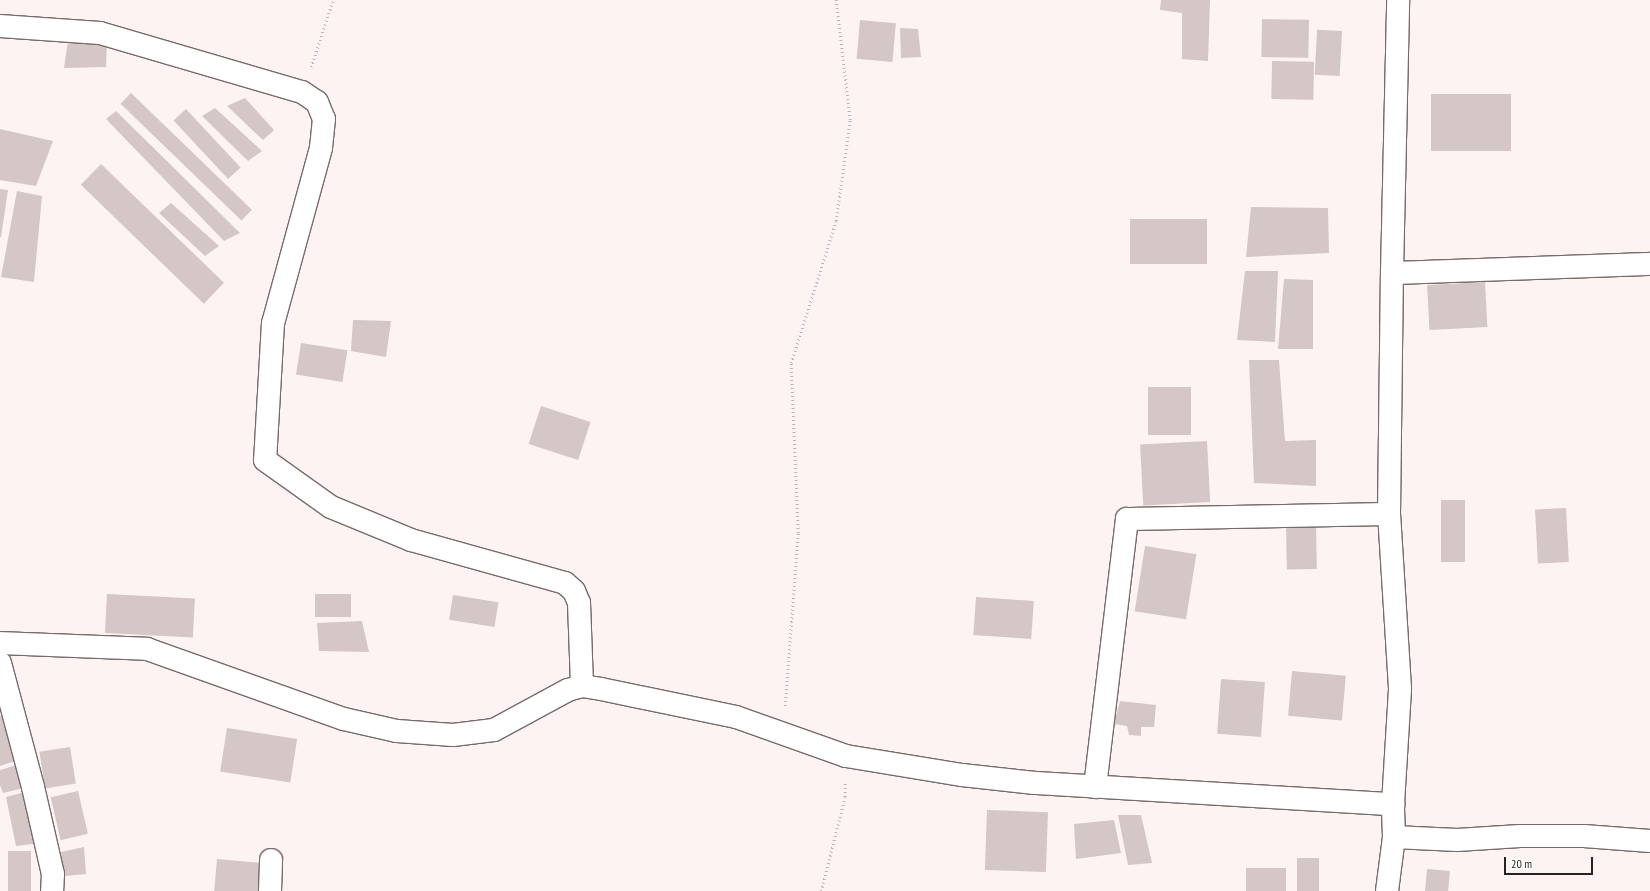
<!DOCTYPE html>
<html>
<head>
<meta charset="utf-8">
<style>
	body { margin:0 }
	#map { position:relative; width:1650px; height:891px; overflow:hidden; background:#fef3f3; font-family:"PT Sans Narrow",sans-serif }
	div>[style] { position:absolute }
	.building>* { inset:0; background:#d4c7c6; transform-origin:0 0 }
	.path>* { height:2.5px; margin-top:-1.25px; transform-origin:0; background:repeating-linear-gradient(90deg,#bdb4b4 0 1px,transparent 0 4px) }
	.roads { filter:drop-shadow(1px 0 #776b6b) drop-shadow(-1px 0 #776b6b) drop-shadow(0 1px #776b6b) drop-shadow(0 -1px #776b6b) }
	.street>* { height:22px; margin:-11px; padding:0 11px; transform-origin:11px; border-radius:11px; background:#fff }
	span { translate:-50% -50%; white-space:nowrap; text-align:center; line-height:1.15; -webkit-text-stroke:4px #fff; paint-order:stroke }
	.scale { position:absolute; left:1504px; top:857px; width:89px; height:18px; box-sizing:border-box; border:2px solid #282323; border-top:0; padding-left:5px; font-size:12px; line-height:14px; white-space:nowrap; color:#282323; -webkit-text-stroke:3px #fff; paint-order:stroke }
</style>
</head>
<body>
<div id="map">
	<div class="building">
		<div style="clip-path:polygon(1161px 0,1210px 0,1208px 61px,1182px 59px,1182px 13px,1160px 10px)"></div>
		<div style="left:1262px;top:19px;width:47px;height:38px;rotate:1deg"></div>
		<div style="left:860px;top:20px;width:36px;height:39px;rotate:5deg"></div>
		<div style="clip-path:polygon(900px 28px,918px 29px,921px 57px,901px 58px)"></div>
		<div style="left:1342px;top:31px;width:45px;height:25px;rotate:93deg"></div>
		<div style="clip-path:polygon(107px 40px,106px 67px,64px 68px,68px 41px)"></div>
		<div style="left:1272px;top:61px;width:42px;height:38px;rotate:1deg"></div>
		<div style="left:131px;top:93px;width:168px;height:15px;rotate:44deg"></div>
		<div style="left:1511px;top:94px;width:57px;height:80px;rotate:90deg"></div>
		<div style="clip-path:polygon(245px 98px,274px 130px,263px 140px,227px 106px)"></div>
		<div style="clip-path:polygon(215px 108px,262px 151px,248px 161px,202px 116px)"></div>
		<div style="left:186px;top:109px;width:80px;height:17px;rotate:47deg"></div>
		<div style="clip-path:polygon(116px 111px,240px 233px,224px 241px,106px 119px)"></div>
		<div style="clip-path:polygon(0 129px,53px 141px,36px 186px,0 180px)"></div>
		<div style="left:101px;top:164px;width:171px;height:29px;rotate:44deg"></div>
		<div style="clip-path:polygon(0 189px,8px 190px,1px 237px,0 237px)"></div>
		<div style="clip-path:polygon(17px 191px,42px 196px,34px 282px,1px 277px)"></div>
		<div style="clip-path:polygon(171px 203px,219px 246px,205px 256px,159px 213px)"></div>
		<div style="clip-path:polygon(1251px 207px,1328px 208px,1329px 253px,1246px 257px)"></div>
		<div style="left:1130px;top:219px;width:77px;height:45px"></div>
		<div style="clip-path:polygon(1245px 271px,1278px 271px,1275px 342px,1237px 340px)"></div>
		<div style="clip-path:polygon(1284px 279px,1313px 280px,1313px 349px,1278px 349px)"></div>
		<div style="left:1485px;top:282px;width:45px;height:58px;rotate:87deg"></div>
		<div style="clip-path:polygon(353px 320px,391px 321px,386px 357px,351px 351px)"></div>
		<div style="left:301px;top:343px;width:47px;height:32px;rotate:9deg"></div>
		<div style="clip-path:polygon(1249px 360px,1279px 360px,1285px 441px,1316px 440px,1316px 486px,1254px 483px)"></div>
		<div style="left:1148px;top:387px;width:43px;height:48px"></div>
		<div style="left:541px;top:406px;width:52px;height:40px;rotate:18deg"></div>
		<div style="left:1207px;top:441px;width:61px;height:67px;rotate:87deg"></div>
		<div style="left:1441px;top:500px;width:24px;height:62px"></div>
		<div style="left:1566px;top:508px;width:54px;height:31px;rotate:87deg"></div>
		<div style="left:1316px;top:522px;width:47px;height:30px;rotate:89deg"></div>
		<div style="left:1145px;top:546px;width:52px;height:66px;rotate:9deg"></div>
		<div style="left:107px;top:594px;width:88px;height:39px;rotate:3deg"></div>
		<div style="left:315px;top:594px;width:36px;height:23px"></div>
		<div style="left:453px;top:595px;width:46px;height:25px;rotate:9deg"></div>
		<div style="left:976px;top:597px;width:58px;height:38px;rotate:4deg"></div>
		<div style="clip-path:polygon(362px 621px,369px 652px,319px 651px,317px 623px)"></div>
		<div style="left:1292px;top:671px;width:54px;height:45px;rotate:5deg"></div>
		<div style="left:1221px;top:679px;width:44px;height:55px;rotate:4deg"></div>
		<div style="clip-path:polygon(1120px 701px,1156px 705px,1154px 727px,1141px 727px,1141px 736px,1129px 735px,1127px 726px,1114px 724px)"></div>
		<div style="clip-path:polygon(2px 715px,18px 760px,0 766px,0 716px)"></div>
		<div style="left:227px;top:728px;width:71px;height:44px;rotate:9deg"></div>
		<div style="left:70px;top:747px;width:37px;height:31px;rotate:81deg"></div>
		<div style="clip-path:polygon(20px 764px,28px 787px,3px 793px,0 785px,0 770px)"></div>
		<div style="left:78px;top:791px;width:44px;height:28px;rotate:77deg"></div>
		<div style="clip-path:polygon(25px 792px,41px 843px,16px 846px,6px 797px)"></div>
		<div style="left:987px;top:810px;width:61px;height:60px;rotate:2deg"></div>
		<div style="clip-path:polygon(1118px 815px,1141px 815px,1152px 863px,1128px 865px)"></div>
		<div style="clip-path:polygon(1114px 820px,1121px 853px,1076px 859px,1074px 824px)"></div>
		<div style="clip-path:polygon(84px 847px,86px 874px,65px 876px,61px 852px)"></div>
		<div style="left:8px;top:851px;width:23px;height:40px"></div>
		<div style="left:1297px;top:858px;width:22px;height:33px"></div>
		<div style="left:217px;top:859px;width:46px;height:32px;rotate:5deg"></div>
		<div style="left:1246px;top:868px;width:40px;height:23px"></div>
		<div style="left:1427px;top:869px;width:23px;height:22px;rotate:5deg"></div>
	</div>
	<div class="path">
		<div style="left:311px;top:67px;width:71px;rotate:-71.8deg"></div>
		<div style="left:785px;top:706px;width:173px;rotate:-85.7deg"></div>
		<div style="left:798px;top:533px;width:170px;rotate:-92.4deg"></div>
		<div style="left:791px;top:363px;width:149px;rotate:-72.4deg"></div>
		<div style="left:836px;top:221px;width:102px;rotate:-82.1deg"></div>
		<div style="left:850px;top:120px;width:121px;rotate:-96.7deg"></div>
		<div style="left:821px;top:891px;width:97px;rotate:-75.7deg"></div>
		<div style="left:845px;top:797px;width:14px;rotate:-90deg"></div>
	</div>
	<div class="roads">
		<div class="street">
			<div style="left:0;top:26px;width:100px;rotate:4deg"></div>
			<div style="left:100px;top:33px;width:210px;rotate:16.3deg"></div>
			<div style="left:302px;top:92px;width:18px;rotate:34deg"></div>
			<div style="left:317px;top:102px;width:18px;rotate:68deg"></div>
			<div style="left:324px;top:119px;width:29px;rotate:96deg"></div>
			<div style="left:321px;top:148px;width:181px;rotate:105.3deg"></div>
			<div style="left:273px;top:323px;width:137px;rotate:93.3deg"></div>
			<div style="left:265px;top:460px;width:81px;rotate:35.5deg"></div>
			<div style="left:331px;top:507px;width:87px;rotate:22.4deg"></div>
			<div style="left:411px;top:540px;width:160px;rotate:15.6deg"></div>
			<div style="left:565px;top:583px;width:12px;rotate:42deg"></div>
			<div style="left:574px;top:591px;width:13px;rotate:67deg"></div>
			<div style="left:579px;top:603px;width:83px;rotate:87.9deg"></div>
			<div style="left:1392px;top:273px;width:258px;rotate:-2deg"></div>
			<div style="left:0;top:643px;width:147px;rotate:2.3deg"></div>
			<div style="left:147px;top:649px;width:209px;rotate:19.6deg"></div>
			<div style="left:344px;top:719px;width:54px;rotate:12.8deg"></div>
			<div style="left:397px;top:731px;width:56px;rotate:4.1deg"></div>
			<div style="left:453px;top:735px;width:41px;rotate:-7deg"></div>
			<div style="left:494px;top:730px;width:84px;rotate:-28.4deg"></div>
			<div style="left:568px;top:690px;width:15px;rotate:-16deg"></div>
			<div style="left:582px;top:686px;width:19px;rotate:9deg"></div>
			<div style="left:601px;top:689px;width:138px;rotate:11.7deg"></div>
			<div style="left:736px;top:717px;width:117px;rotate:19.5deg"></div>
			<div style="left:846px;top:756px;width:118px;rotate:9.3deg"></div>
			<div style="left:962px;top:775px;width:73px;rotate:6.3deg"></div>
			<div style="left:1035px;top:783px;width:359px;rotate:3.4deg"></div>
			<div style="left:0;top:663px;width:128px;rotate:75.1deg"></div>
			<div style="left:33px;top:787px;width:89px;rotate:77.1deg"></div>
			<div style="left:53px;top:874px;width:17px;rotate:93deg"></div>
			<div style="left:1095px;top:787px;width:270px;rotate:-83.2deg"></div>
			<div style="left:1127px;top:519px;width:262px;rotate:-1.1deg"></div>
			<div style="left:1394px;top:837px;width:63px;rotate:2.7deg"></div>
			<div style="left:1457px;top:840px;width:63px;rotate:-3.6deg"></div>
			<div style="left:1520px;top:836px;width:64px"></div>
			<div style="left:1584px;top:836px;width:66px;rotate:4.3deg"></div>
			<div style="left:270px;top:891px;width:31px;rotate:-88deg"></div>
			<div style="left:1387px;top:891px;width:54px;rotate:-82.6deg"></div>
			<div style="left:1394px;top:837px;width:33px;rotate:-92deg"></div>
			<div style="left:1393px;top:804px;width:116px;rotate:-86.5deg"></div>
			<div style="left:1400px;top:688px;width:174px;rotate:-93.6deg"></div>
			<div style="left:1389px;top:514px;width:241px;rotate:-89.3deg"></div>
			<div style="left:1392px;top:273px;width:273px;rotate:-88.7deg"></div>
		</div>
	</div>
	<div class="scale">20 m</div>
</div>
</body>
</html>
